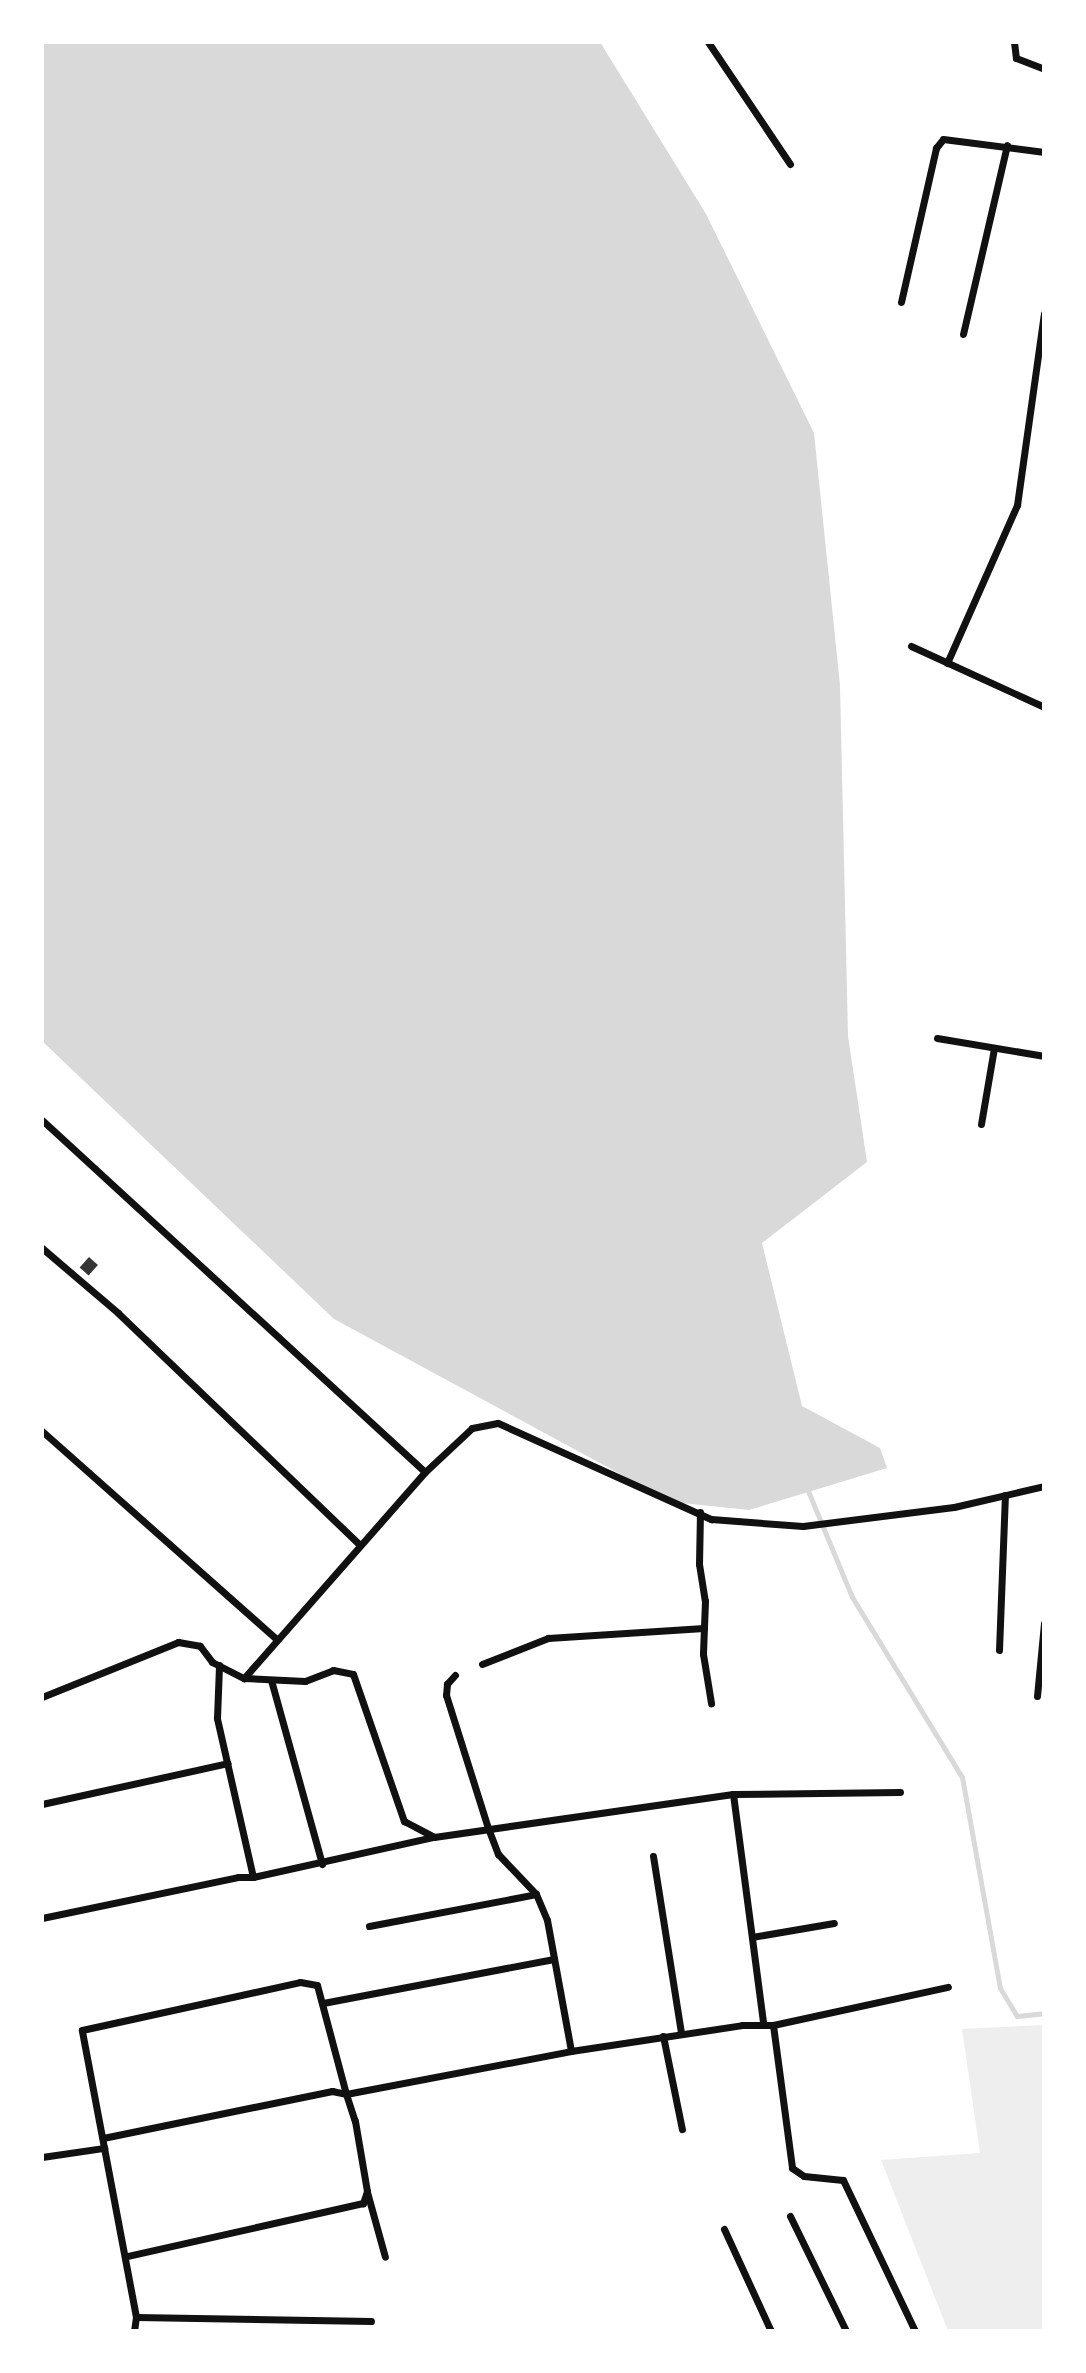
<!DOCTYPE html>
<html>
<head>
<meta charset="utf-8">
<style>
	body { margin:0 }
	#map { position:relative; width:1086px; height:2373px; overflow:hidden; background:#fff; font-family:Literata,serif }
	div>[style] { position:absolute }
	.green>* { inset:0; background:#eee }
	.water>* { inset:0; background:#d9d9d9 }
	.stream>* { height:5px; margin:-2.5px; padding:0 2.5px; transform-origin:2.5px; border-radius:2.5px; background:#d9d9d9 }
	.building>* { inset:0; background:#353535; transform-origin:0 0 }
	.minor>* { height:7px; margin:-3.5px; padding:0 3.5px; transform-origin:3.5px; border-radius:3.5px; background:#111 }
	span { translate:-50% -50%; white-space:nowrap; text-align:center; line-height:1.15; -webkit-text-stroke:5px #fff; paint-order:stroke }
	.frame { position:absolute; inset:0; border:44px solid #fff; pointer-events:none }
</style>
</head>
<body>
<div id="map">
	<div class="green">
		<div style="clip-path:polygon(1044px 2025px,1044px 2331px,948px 2331px,881px 2160px,980px 2153px,962px 2029px)"></div>
	</div>
	<div class="water">
		<div style="clip-path:polygon(42px 42px,600px 42px,706px 214px,814px 433px,840px 685px,848px 1036px,867px 1162px,762px 1243px,802px 1406px,880px 1448px,887px 1468px,749px 1510px,672px 1502px,334px 1319px,42px 1041px)"></div>
	</div>
	<div class="stream">
		<div style="left:806px;top:1486px;width:120px;rotate:67.5deg"></div>
		<div style="left:852px;top:1597px;width:211px;rotate:58.6deg"></div>
		<div style="left:962px;top:1777px;width:214px;rotate:79.8deg"></div>
		<div style="left:1000px;top:1988px;width:33px;rotate:59deg"></div>
		<div style="left:1017px;top:2016px;width:27px;rotate:-6deg"></div>
	</div>
	<div class="building">
		<div style="left:89px;top:1257px;width:12px;height:14px;rotate:42deg"></div>
	</div>
	<div class="minor">
		<div style="left:708px;top:42px;width:147px;rotate:56.1deg"></div>
		<div style="left:1014px;top:42px;width:16px;rotate:83deg"></div>
		<div style="left:1016px;top:58px;width:30px;rotate:21deg"></div>
		<div style="left:901px;top:302px;width:158px;rotate:-77.2deg"></div>
		<div style="left:936px;top:148px;width:11px;rotate:-52deg"></div>
		<div style="left:943px;top:139px;width:102px;rotate:7.3deg"></div>
		<div style="left:963px;top:334px;width:194px;rotate:-76.9deg"></div>
		<div style="left:911px;top:646px;width:146px;rotate:24.6deg"></div>
		<div style="left:947px;top:663px;width:173px;rotate:-66.1deg"></div>
		<div style="left:1017px;top:505px;width:193px;rotate:-82deg"></div>
		<div style="left:937px;top:1038px;width:109px;rotate:9.5deg"></div>
		<div style="left:42px;top:1120px;width:520px;rotate:42.58deg"></div>
		<div style="left:981px;top:1124px;width:77px;rotate:-80.3deg"></div>
		<div style="left:42px;top:1248px;width:100px;rotate:40.5deg"></div>
		<div style="left:118px;top:1313px;width:335px;rotate:43.8deg"></div>
		<div style="left:42px;top:1431px;width:314px;rotate:41.6deg"></div>
		<div style="left:700px;top:1512px;width:52px;rotate:91.1deg"></div>
		<div style="left:699px;top:1564px;width:37px;rotate:81deg"></div>
		<div style="left:705px;top:1601px;width:53px;rotate:92.2deg"></div>
		<div style="left:703px;top:1654px;width:50px;rotate:80.7deg"></div>
		<div style="left:999px;top:1650px;width:155px;rotate:-87.8deg"></div>
		<div style="left:482px;top:1664px;width:71px;rotate:-21.5deg"></div>
		<div style="left:548px;top:1638px;width:156px;rotate:-3.7deg"></div>
		<div style="left:455px;top:1675px;width:12px;rotate:132deg"></div>
		<div style="left:447px;top:1684px;width:11px;rotate:95deg"></div>
		<div style="left:446px;top:1695px;width:139px;rotate:72.5deg"></div>
		<div style="left:488px;top:1828px;width:28px;rotate:69deg"></div>
		<div style="left:498px;top:1854px;width:55px;rotate:46.5deg"></div>
		<div style="left:536px;top:1894px;width:28px;rotate:67deg"></div>
		<div style="left:547px;top:1920px;width:133px;rotate:79.6deg"></div>
		<div style="left:571px;top:2051px;width:173px;rotate:-8.6deg"></div>
		<div style="left:742px;top:2025px;width:31px"></div>
		<div style="left:773px;top:2025px;width:144px;rotate:82.4deg"></div>
		<div style="left:792px;top:2168px;width:14px;rotate:34deg"></div>
		<div style="left:804px;top:2176px;width:39px;rotate:6deg"></div>
		<div style="left:843px;top:2180px;width:167px;rotate:64.5deg"></div>
		<div style="left:244px;top:1678px;width:274px;rotate:-48.7deg"></div>
		<div style="left:425px;top:1472px;width:64px;rotate:-43.1deg"></div>
		<div style="left:472px;top:1428px;width:26px;rotate:-11deg"></div>
		<div style="left:498px;top:1423px;width:234px;rotate:24.3deg"></div>
		<div style="left:711px;top:1519px;width:92px;rotate:4.4deg"></div>
		<div style="left:803px;top:1526px;width:152px;rotate:-7.2deg"></div>
		<div style="left:954px;top:1507px;width:92px;rotate:-13.1deg"></div>
		<div style="left:271px;top:1680px;width:191px;rotate:74.5deg"></div>
		<div style="left:1037px;top:1696px;width:73px;rotate:-84.5deg"></div>
		<div style="left:42px;top:1697px;width:147px;rotate:-22deg"></div>
		<div style="left:178px;top:1642px;width:22px;rotate:10deg"></div>
		<div style="left:200px;top:1646px;width:20px;rotate:53deg"></div>
		<div style="left:212px;top:1662px;width:36px;rotate:27deg"></div>
		<div style="left:244px;top:1678px;width:61px;rotate:2.8deg"></div>
		<div style="left:305px;top:1681px;width:30px;rotate:-21deg"></div>
		<div style="left:333px;top:1670px;width:20px;rotate:11deg"></div>
		<div style="left:353px;top:1674px;width:156px;rotate:70.9deg"></div>
		<div style="left:404px;top:1821px;width:34px;rotate:28deg"></div>
		<div style="left:434px;top:1837px;width:302px;rotate:-8.2deg"></div>
		<div style="left:733px;top:1794px;width:167px;rotate:-0.7deg"></div>
		<div style="left:733px;top:1794px;width:231px;rotate:82.5deg"></div>
		<div style="left:42px;top:1804px;width:190px;rotate:-12.4deg"></div>
		<div style="left:653px;top:1856px;width:179px;rotate:81deg"></div>
		<div style="left:253px;top:1877px;width:184px;rotate:-12.5deg"></div>
		<div style="left:42px;top:1918px;width:200px;rotate:-11.8deg"></div>
		<div style="left:238px;top:1877px;width:15px"></div>
		<div style="left:253px;top:1877px;width:163px;rotate:-102.8deg"></div>
		<div style="left:217px;top:1718px;width:53px;rotate:-87.8deg"></div>
		<div style="left:369px;top:1926px;width:170px;rotate:-10.8deg"></div>
		<div style="left:752px;top:1937px;width:83px;rotate:-9.7deg"></div>
		<div style="left:323px;top:2003px;width:235px;rotate:-10.8deg"></div>
		<div style="left:773px;top:2025px;width:179px;rotate:-12.3deg"></div>
		<div style="left:663px;top:2036px;width:95px;rotate:78.5deg"></div>
		<div style="left:103px;top:2138px;width:234px;rotate:-11.6deg"></div>
		<div style="left:332px;top:2091px;width:14px;rotate:12deg"></div>
		<div style="left:346px;top:2094px;width:28px;rotate:72deg"></div>
		<div style="left:355px;top:2121px;width:71px;rotate:80.3deg"></div>
		<div style="left:367px;top:2191px;width:13px;rotate:108deg"></div>
		<div style="left:363px;top:2203px;width:242px;rotate:167.3deg"></div>
		<div style="left:42px;top:2157px;width:63px;rotate:-8.3deg"></div>
		<div style="left:367px;top:2192px;width:67px;rotate:74.5deg"></div>
		<div style="left:790px;top:2216px;width:128px;rotate:64deg"></div>
		<div style="left:724px;top:2229px;width:112px;rotate:65.3deg"></div>
		<div style="left:136px;top:2317px;width:292px;rotate:-100.7deg"></div>
		<div style="left:82px;top:2030px;width:223px;rotate:-12.4deg"></div>
		<div style="left:300px;top:1982px;width:17px;rotate:10deg"></div>
		<div style="left:317px;top:1985px;width:113px;rotate:75.1deg"></div>
		<div style="left:346px;top:2094px;width:229px;rotate:-10.8deg"></div>
		<div style="left:134px;top:2331px;width:14px;rotate:-82deg"></div>
		<div style="left:136px;top:2317px;width:235px;rotate:1deg"></div>
	</div>
	<div class="frame"></div>
</div>
</body>
</html>
